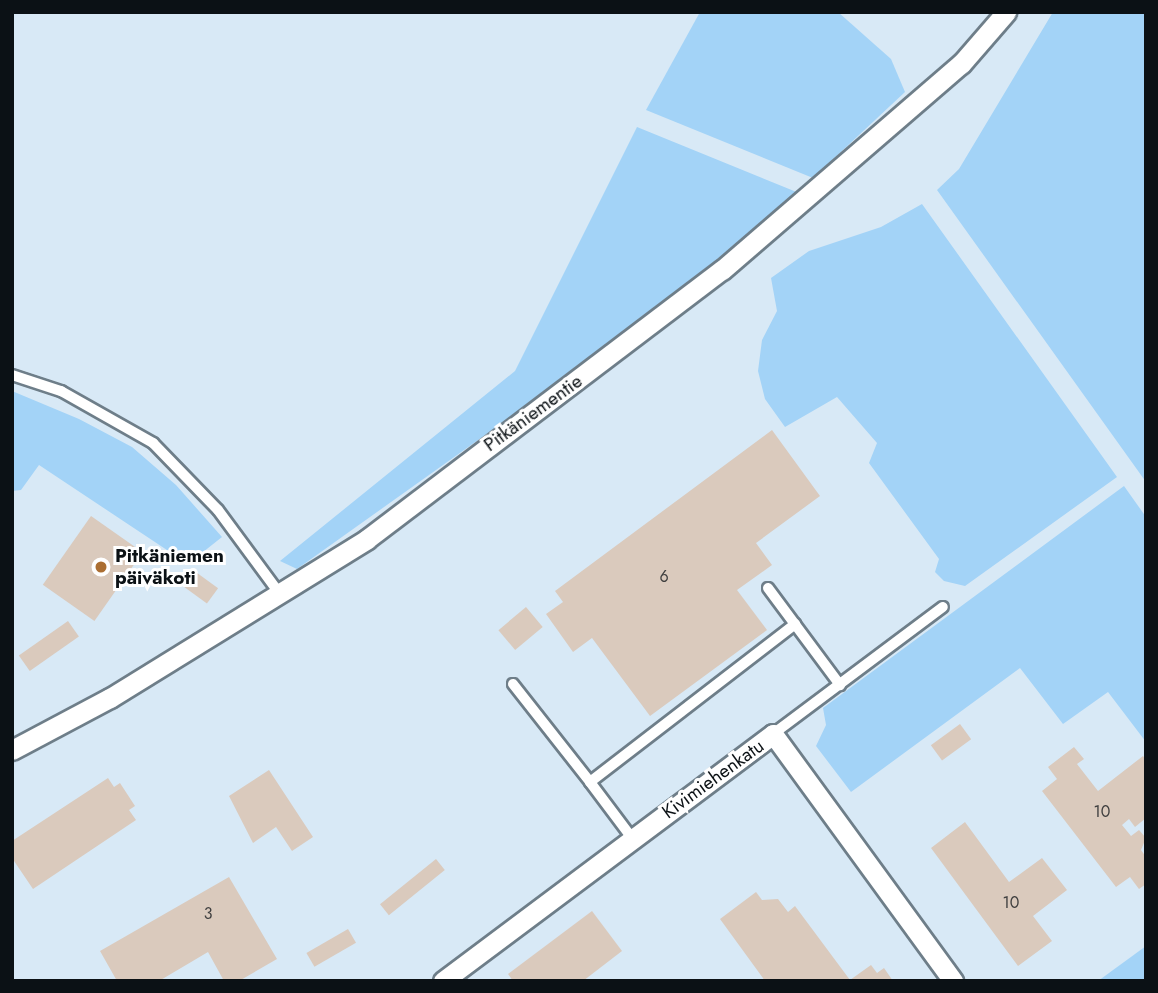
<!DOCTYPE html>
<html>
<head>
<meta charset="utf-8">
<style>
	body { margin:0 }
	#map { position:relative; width:1158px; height:993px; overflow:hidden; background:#d8e9f6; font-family:Jost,sans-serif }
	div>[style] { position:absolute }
	.green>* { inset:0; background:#a3d3f7 }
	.building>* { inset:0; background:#dacabd; transform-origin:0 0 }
	.roads { filter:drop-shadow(2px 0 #6e7e89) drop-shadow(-2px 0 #6e7e89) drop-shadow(0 2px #6e7e89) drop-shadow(0 -2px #6e7e89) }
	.lane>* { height:10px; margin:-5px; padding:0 5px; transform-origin:5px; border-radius:5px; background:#fff }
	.street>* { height:19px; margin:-9.5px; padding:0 9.5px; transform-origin:9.5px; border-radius:9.5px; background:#fff }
	.dots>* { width:19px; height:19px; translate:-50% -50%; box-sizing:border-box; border:4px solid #fff; border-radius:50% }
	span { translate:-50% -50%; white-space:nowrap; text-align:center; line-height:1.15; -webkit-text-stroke:6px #fff; paint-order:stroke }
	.number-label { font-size:16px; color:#3f3f3f }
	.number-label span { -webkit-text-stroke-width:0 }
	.street-label { font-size:19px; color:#0b1115 }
	.poi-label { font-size:19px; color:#0b1115; font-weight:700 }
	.left { translate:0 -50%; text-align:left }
	.frame { position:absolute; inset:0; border:14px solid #0b1115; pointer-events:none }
</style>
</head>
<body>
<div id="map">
	<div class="green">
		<div style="clip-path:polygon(700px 12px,838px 12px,891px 59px,905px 92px,813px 178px,646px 110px)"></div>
		<div style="clip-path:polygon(1053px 12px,1146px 12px,1146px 482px,937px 190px,959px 169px)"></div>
		<div style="clip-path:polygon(637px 127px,799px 193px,613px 344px,297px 569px,280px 561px,515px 371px)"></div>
		<div style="clip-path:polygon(922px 204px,1117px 477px,965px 586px,944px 581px,935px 572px,939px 559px,869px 463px,877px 443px,837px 397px,785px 427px,765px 399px,758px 371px,762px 340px,777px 311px,771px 278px,809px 251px,881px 227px)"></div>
		<div style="clip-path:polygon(12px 391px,79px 419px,132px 447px,176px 485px,222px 537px,188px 564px,39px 465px,21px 490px,12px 491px)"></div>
		<div style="clip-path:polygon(1124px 486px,1146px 517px,1146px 742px,1108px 692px,1063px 724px,1020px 668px,851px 792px,816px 746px,826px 725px,823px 708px)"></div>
		<div style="clip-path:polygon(1146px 946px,1146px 981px,1098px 981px)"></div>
	</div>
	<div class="building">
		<div style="clip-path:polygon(772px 430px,820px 496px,756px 543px,772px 565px,737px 590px,767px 630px,650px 716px,592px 638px,573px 652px,546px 614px,563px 602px,555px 591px)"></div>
		<div style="left:91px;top:516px;width:63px;height:84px;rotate:35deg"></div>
		<div style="left:193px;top:570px;width:31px;height:19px;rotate:36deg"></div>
		<div style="left:526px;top:607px;width:26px;height:36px;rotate:50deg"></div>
		<div style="left:68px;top:621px;width:19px;height:60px;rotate:55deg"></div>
		<div style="left:960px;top:724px;width:19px;height:36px;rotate:54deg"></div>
		<div style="clip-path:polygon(1074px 747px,1084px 759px,1077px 764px,1098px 791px,1143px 756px,1146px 760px,1146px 818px,1135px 827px,1129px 819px,1122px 825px,1131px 836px,1139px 830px,1146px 838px,1141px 850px,1146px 857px,1146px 884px,1139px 889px,1130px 877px,1116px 887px,1042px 791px,1057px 779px,1048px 767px)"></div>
		<div style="clip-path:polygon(269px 770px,313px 837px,292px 851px,276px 827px,253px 843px,229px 796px)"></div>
		<div style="clip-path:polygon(108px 778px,114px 787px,120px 783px,135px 806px,129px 810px,136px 820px,33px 889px,12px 858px,12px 841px)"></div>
		<div style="clip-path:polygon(965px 822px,1009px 882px,1042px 858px,1067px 890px,1033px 916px,1052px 941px,1018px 966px,931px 848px)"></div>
		<div style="left:436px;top:859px;width:14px;height:72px;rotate:51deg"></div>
		<div style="clip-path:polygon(229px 877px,277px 959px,239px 981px,224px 981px,208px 952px,159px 981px,117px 981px,100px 951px)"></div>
		<div style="clip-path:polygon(756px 892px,762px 900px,778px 899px,788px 912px,795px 906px,850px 980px,871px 965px,877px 973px,884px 968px,893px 981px,765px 981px,720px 919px)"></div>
		<div style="clip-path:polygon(592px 911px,622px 951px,583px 981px,513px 981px,508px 974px)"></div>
		<div style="left:348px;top:929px;width:16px;height:48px;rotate:60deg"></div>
	</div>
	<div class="roads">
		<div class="lane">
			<div style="left:12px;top:375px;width:52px;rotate:18.1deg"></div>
			<div style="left:61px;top:391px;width:106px;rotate:29.5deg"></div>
			<div style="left:153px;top:443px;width:93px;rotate:45.9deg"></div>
			<div style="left:218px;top:510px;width:104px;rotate:53.6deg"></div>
			<div style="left:768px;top:588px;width:121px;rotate:53.4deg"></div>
			<div style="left:513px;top:684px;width:125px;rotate:51.8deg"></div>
			<div style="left:773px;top:734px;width:212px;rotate:-36.8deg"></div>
			<div style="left:632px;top:838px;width:70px;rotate:-126.9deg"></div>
			<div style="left:590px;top:782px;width:259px;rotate:-37.6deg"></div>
		</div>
		<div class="street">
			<div style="left:12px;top:750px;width:111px;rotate:-28deg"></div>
			<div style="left:110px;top:698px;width:302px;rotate:-31.7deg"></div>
			<div style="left:367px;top:539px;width:445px;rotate:-37.2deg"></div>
			<div style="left:722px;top:270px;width:316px;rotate:-40.8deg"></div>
			<div style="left:961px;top:64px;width:69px;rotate:-49.1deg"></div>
			<div style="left:443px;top:981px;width:412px;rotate:-36.8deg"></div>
			<div style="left:773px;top:734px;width:306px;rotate:53.9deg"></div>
		</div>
	</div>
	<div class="dots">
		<div style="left:101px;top:567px;background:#ab6e32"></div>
	</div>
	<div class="number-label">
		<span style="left:664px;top:577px">6</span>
		<span style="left:1102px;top:812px">10</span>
		<span style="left:1011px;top:903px">10</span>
		<span style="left:208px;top:914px">3</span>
	</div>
	<div class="street-label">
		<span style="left:533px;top:413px;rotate:-36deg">Pitkäniementie</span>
		<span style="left:713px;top:779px;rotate:-36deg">Kivimiehenkatu</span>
	</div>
	<div class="poi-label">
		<span class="left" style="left:115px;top:567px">Pitkäniemen<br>päiväkoti</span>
	</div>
	<div class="frame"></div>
</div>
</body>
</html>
